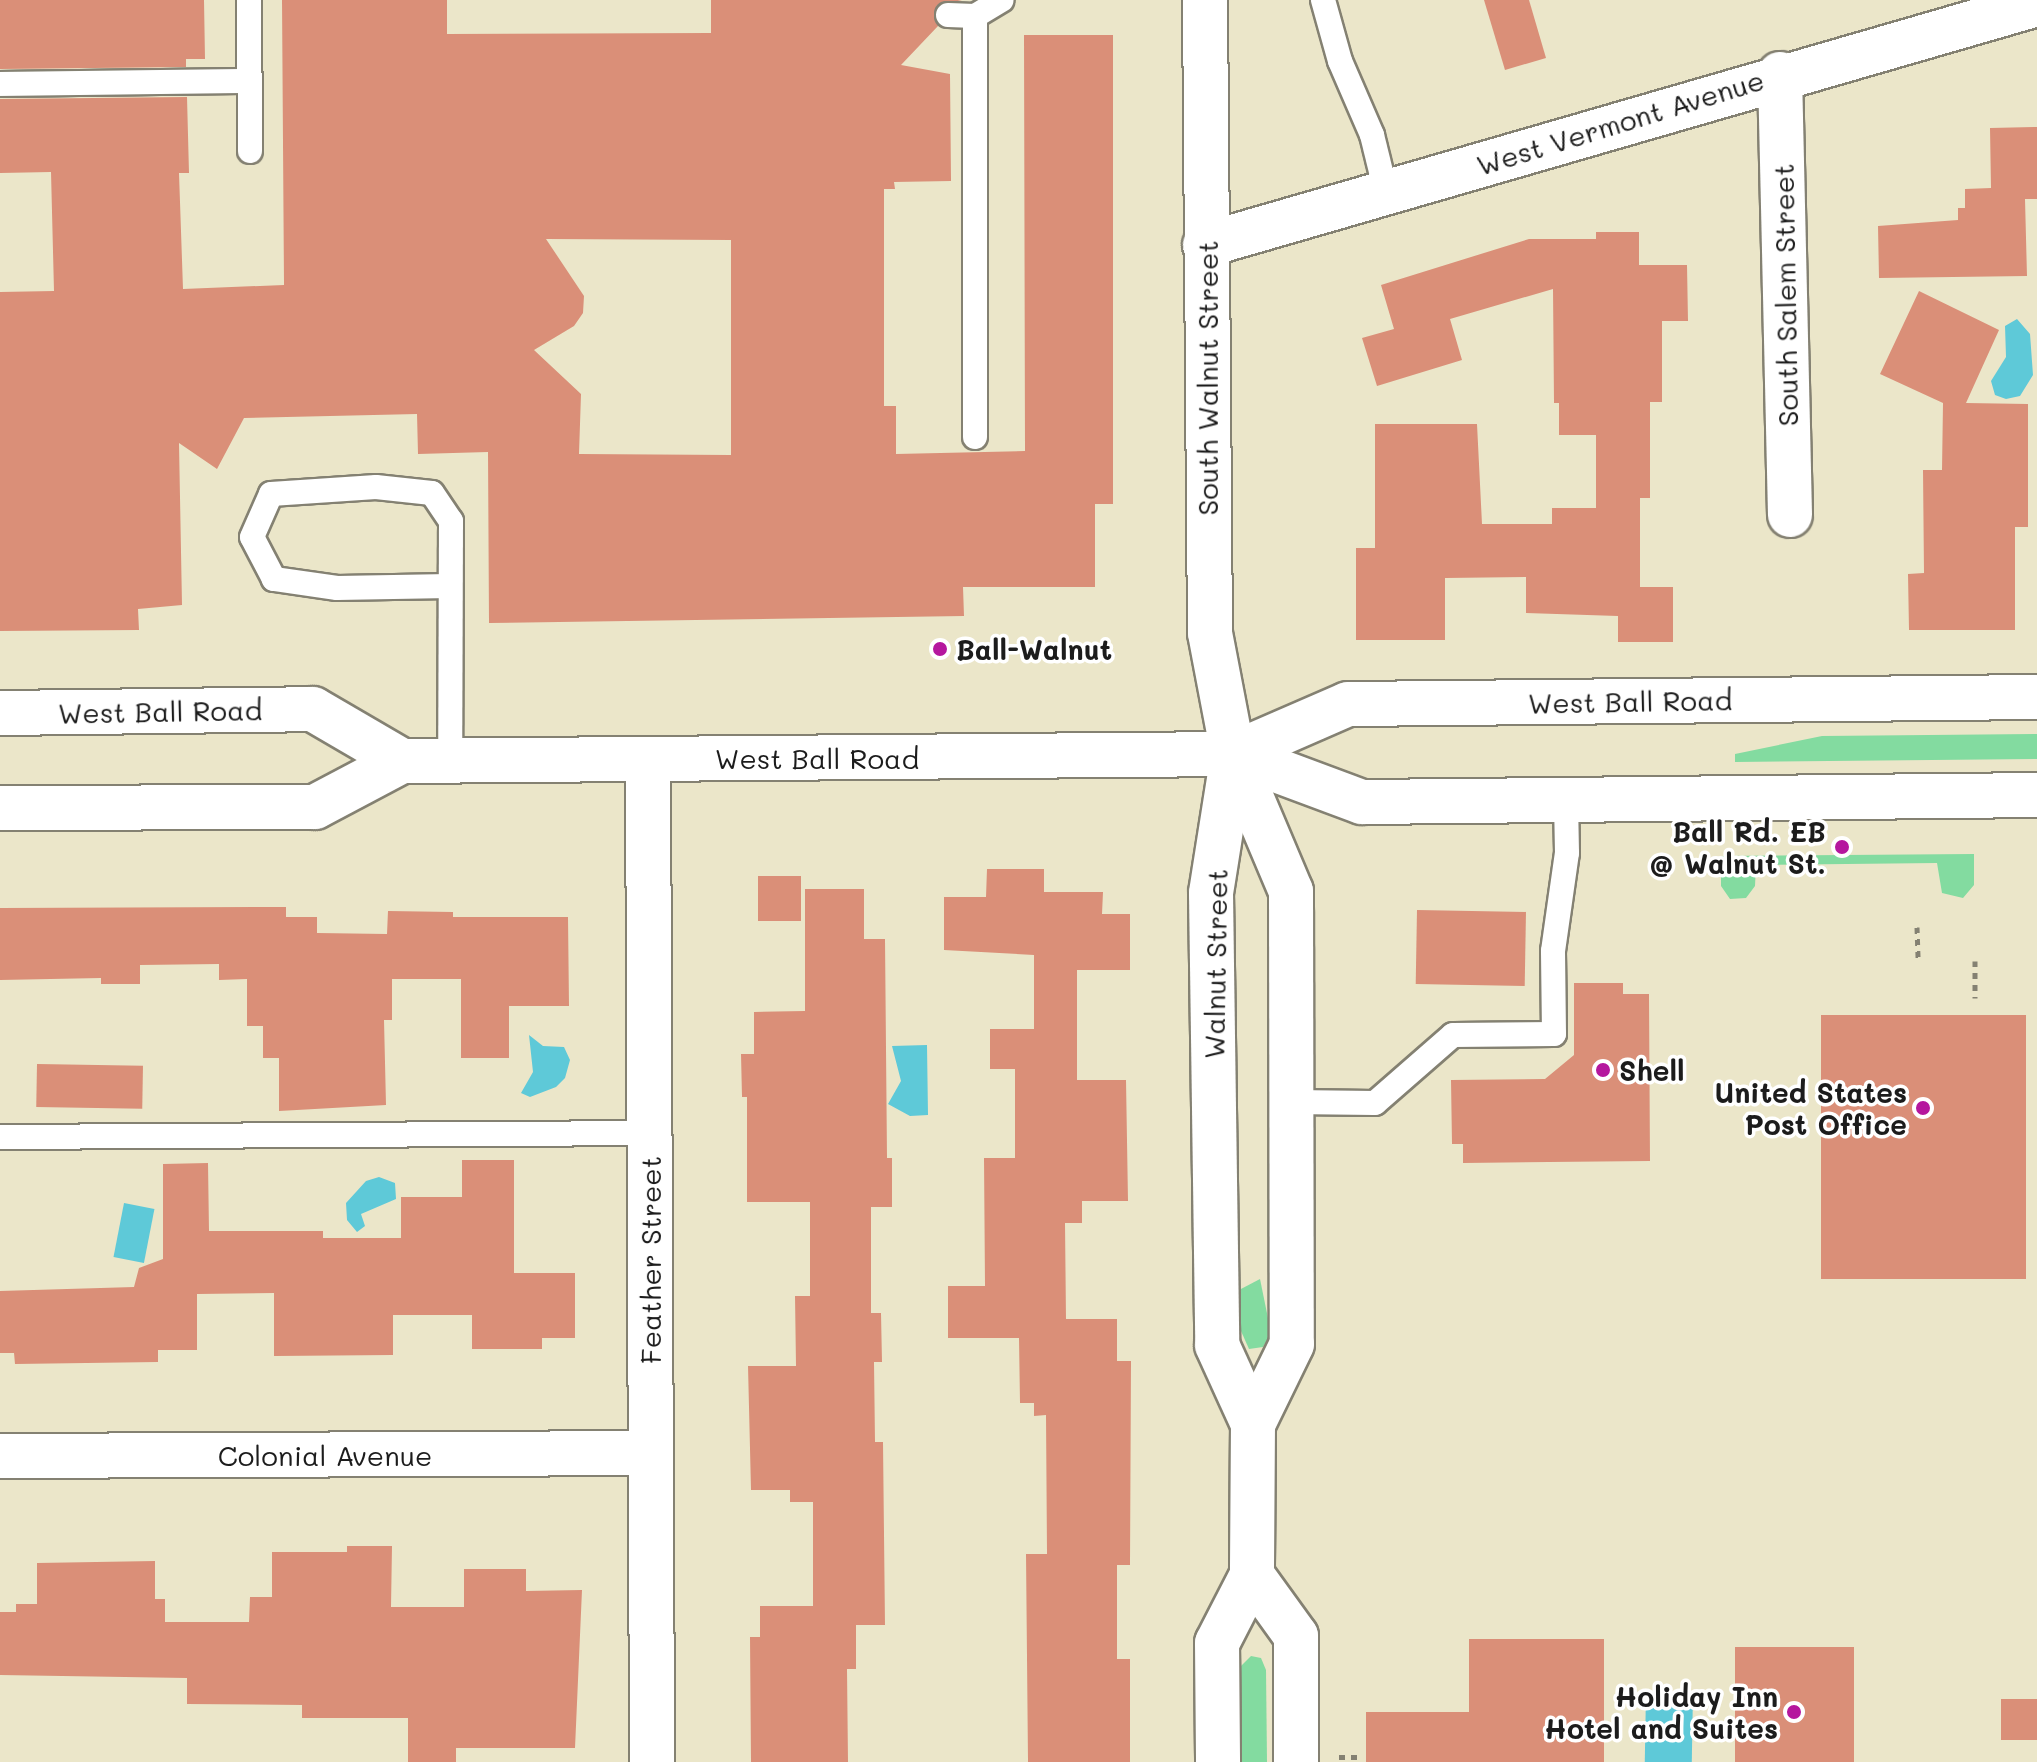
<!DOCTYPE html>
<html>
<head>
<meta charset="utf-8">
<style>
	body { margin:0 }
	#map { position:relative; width:2037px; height:1762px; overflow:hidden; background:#ebe6c9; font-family:Mali,sans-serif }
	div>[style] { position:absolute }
	.green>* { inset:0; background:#83dba0 }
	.water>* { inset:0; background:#5ec9d8; transform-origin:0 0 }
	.building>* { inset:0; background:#da8f78; transform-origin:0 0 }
	.path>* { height:5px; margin-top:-2.5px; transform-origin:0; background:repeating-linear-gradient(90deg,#848172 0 6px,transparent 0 12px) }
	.roads { filter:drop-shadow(2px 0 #848172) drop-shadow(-2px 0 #848172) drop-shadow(0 2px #848172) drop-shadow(0 -2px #848172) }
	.service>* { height:24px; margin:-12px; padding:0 12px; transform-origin:12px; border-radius:12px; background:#fff }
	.minor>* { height:44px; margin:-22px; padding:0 22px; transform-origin:22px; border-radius:22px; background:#fff }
	.tertiary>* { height:44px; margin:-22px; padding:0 22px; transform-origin:22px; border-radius:22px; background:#fff }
	.primary>* { height:44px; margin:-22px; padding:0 22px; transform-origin:22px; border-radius:22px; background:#fff }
	.dots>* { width:22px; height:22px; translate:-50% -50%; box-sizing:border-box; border:4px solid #fff; border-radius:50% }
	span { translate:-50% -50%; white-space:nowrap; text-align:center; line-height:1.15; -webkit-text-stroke:7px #fff; paint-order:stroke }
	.street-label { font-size:28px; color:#1c1c1c }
	.poi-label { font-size:28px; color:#1c1c1c; font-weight:700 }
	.left { translate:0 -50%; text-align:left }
	.right { translate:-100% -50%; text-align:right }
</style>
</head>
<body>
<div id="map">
	<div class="green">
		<div style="clip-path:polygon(2037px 734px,2037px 759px,1735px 762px,1735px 754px,1822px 736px)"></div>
		<div style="clip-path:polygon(1974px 854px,1974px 885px,1963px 898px,1942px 893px,1937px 863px,1756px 865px,1755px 886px,1746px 898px,1730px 899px,1721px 886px,1721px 856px)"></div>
		<div style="clip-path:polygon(1260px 1279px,1271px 1333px,1263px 1347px,1249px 1349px,1237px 1322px,1239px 1290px)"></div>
		<div style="clip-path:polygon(1251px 1656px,1261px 1658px,1266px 1670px,1267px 1762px,1238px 1762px,1237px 1670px)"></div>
	</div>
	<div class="water">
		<div style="clip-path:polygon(2017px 319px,2030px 334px,2033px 375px,2020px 396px,2006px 399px,1995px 395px,1991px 381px,2006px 357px,2005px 326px)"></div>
		<div style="clip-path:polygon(529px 1035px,543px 1046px,564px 1047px,570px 1060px,565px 1078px,556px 1087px,530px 1097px,521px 1093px,533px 1072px)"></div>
		<div style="clip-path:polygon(927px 1045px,928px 1115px,910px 1116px,888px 1104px,901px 1081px,892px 1046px)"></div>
		<div style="clip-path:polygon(379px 1177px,395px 1183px,396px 1199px,361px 1214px,365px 1226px,357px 1232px,347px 1220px,346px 1203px,366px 1181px)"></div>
		<div style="left:124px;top:1203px;width:31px;height:55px;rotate:11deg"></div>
		<div style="left:1646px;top:1692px;width:47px;height:70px;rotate:1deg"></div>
	</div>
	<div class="building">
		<div style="clip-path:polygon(0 0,204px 0,205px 59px,186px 59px,186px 67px,0 69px)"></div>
		<div style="clip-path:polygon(evenodd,282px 0,447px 0,447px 34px,711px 33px,711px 0,962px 0,936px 6px,938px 26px,901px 65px,950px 74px,951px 181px,894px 182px,895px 189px,884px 189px,884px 406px,896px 406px,896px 454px,1025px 451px,1024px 35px,1113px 35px,1113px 504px,1095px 504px,1095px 587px,963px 587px,964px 616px,489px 623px,488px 452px,418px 454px,417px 414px,244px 418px,217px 469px,179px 443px,182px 605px,138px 609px,139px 630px,0 631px,0 292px,54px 291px,51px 172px,0 173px,0 99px,187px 97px,189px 173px,179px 173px,183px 289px,284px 285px,282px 0,546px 239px,731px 240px,731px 455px,579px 454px,581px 394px,534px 350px,574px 326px,583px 313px,584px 296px,546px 239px)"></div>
		<div style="clip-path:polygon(1484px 0,1529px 0,1546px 58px,1505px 70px)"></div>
		<div style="clip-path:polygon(2037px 127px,2037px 199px,2025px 199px,2027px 276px,1879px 278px,1878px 226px,1958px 220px,1958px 208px,1965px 208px,1965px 189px,1991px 188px,1990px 128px)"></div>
		<div style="clip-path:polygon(1596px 232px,1639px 232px,1639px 265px,1687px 265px,1688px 321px,1662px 321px,1662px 402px,1650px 402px,1650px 498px,1640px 498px,1640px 587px,1673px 587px,1673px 642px,1618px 642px,1618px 616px,1526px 613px,1526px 577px,1445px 578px,1445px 640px,1356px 640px,1356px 548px,1375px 548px,1375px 424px,1477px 424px,1482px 524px,1552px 524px,1552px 508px,1596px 508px,1596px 435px,1559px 435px,1559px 403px,1554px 403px,1553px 289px,1450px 319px,1462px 360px,1377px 386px,1362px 338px,1394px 329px,1381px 285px,1529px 239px,1596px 239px)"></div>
		<div style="clip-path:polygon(1919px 291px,1999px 330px,1966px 403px,2028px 404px,2028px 527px,2015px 527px,2015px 630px,1909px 630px,1908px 574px,1924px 573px,1923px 470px,1942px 470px,1943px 403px,1880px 374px)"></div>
		<div style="clip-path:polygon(987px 869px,1044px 869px,1044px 892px,1103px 892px,1102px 914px,1130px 914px,1130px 970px,1077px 970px,1077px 1080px,1126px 1080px,1128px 1201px,1082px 1201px,1082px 1223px,1065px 1223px,1066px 1319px,1117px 1319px,1117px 1361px,1131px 1361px,1130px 1565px,1117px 1565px,1117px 1659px,1130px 1659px,1130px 1762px,1028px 1762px,1026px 1554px,1047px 1554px,1046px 1415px,1034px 1416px,1034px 1403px,1020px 1403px,1019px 1338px,948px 1338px,948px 1286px,985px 1286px,984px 1158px,1015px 1158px,1015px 1069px,990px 1069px,990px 1029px,1034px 1029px,1034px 955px,944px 950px,944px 897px,986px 897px)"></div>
		<div style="left:758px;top:876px;width:43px;height:45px"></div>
		<div style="clip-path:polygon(805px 889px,864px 889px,864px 939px,885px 939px,887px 1158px,892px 1158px,892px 1207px,871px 1207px,871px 1313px,881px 1313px,882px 1362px,874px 1362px,875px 1442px,883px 1442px,885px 1625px,856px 1625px,856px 1669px,847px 1669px,848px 1762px,751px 1762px,750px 1637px,760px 1637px,760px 1606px,813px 1606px,813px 1502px,790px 1502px,790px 1490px,751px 1490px,748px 1366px,796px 1366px,795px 1296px,810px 1296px,810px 1202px,747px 1202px,747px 1097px,742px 1097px,741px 1054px,754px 1054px,754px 1012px,805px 1011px)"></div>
		<div style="clip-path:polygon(286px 907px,286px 917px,317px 917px,317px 933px,387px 934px,388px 911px,453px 912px,453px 917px,568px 917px,569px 1006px,509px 1006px,509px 1058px,461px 1058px,461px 979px,392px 979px,392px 1020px,384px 1020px,386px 1105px,279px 1111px,279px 1058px,263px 1058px,263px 1026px,247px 1026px,247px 979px,219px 980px,219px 964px,140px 965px,140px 984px,101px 984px,101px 978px,0 980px,0 908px)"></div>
		<div style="left:1417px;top:910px;width:109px;height:74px;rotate:1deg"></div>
		<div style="clip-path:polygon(1574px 983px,1623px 983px,1623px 994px,1649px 994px,1650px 1161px,1463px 1163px,1463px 1144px,1452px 1144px,1451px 1080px,1545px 1079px,1574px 1055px)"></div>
		<div style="left:1821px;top:1015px;width:205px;height:264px"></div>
		<div style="left:37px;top:1064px;width:106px;height:43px;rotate:1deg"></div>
		<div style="clip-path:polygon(462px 1160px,514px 1160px,514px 1273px,575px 1273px,575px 1338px,542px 1338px,542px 1349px,472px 1349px,472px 1315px,393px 1315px,393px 1355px,274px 1356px,274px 1293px,197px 1294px,197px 1350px,158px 1350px,158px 1362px,15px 1364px,14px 1353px,0 1353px,0 1291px,134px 1287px,139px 1268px,163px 1259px,163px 1164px,208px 1163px,209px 1231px,323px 1231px,323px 1238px,401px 1238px,401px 1197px,462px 1197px)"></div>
		<div style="clip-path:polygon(347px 1546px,392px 1546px,391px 1607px,464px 1607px,464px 1569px,526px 1569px,526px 1591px,582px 1590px,575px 1748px,456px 1748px,456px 1762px,408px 1762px,408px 1718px,302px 1718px,302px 1705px,187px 1704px,187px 1678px,0 1675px,0 1612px,16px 1612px,16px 1604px,37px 1604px,37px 1563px,155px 1561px,155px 1599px,165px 1599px,165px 1622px,249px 1622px,250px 1597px,272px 1597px,272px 1552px,347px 1552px)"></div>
		<div style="clip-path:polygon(1469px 1639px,1604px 1639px,1604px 1762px,1366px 1762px,1366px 1712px,1469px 1712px)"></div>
		<div style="left:1735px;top:1647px;width:119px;height:115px"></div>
		<div style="left:2001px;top:1699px;width:36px;height:41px"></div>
	</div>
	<div class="path">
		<div style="left:1917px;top:927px;width:33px;rotate:88deg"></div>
		<div style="left:1975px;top:961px;width:37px;rotate:90deg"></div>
		<div style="left:1339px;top:1757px;width:22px"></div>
	</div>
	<div class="roads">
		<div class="service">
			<div style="left:249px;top:0;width:151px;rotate:89.6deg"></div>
			<div style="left:1323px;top:0;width:63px;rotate:74.4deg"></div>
			<div style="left:1340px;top:61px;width:81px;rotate:66.6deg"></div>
			<div style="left:1372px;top:135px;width:59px;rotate:76.2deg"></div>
			<div style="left:948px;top:15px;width:27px;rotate:2deg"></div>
			<div style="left:975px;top:16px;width:31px;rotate:-31deg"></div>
			<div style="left:975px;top:16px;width:421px;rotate:90deg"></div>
			<div style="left:0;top:84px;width:250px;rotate:-0.7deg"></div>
			<div style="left:450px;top:586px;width:113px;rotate:179deg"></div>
			<div style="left:337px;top:588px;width:64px;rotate:-171.9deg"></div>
			<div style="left:274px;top:579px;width:47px;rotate:-117.6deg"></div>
			<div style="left:252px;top:537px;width:47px;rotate:-66.2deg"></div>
			<div style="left:271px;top:494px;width:105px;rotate:-3.8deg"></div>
			<div style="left:376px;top:487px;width:56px;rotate:6.1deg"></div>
			<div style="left:432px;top:493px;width:34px;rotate:56deg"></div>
			<div style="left:451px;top:521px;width:239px;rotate:90.2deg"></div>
			<div style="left:1292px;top:1102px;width:83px;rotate:0.7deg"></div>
			<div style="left:1375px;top:1103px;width:103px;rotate:-41.1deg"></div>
			<div style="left:1453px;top:1035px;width:101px;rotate:-0.6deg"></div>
			<div style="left:1554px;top:1034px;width:83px;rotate:-90.7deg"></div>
			<div style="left:1553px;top:951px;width:99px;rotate:-81.9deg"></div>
			<div style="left:1567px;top:853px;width:54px;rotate:-91.1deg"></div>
			<div style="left:0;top:1137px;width:650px;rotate:-0.35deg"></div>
		</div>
		<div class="minor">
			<div style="left:1780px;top:74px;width:441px;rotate:88.7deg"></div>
			<div style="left:1205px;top:245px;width:866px;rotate:-16.15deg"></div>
			<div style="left:648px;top:759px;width:1003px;rotate:89.77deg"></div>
			<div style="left:0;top:1456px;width:651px;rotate:-0.26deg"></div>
		</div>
		<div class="tertiary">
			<div style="left:1205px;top:0;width:633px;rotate:89.55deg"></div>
			<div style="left:1210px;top:633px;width:123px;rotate:79.2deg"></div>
			<div style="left:1233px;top:754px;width:149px;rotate:67.1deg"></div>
			<div style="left:1291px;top:891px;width:453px;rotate:89.9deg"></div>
			<div style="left:1292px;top:1344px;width:89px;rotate:116deg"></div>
			<div style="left:1253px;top:1424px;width:151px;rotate:90.4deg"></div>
			<div style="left:1252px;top:1575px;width:76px;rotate:117.2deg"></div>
			<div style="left:1217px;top:1643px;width:119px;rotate:89.5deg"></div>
			<div style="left:1233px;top:754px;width:141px;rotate:99deg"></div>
			<div style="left:1211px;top:893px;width:452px;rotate:89.2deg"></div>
			<div style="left:1217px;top:1345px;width:87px;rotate:65.5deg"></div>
			<div style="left:1252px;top:1575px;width:75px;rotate:54.2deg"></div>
			<div style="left:1296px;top:1636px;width:126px;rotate:90deg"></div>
		</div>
		<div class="primary">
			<div style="left:0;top:713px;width:313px;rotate:-0.7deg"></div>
			<div style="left:313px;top:709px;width:103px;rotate:30.3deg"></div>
			<div style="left:1233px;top:754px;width:125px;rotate:-23.5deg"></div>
			<div style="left:1348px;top:704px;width:689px;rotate:-0.58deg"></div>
			<div style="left:0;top:808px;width:315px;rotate:-0.2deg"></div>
			<div style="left:315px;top:807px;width:98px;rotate:-27.9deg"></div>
			<div style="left:402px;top:761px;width:831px;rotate:-0.48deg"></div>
			<div style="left:1233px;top:754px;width:138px;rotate:20.4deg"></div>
			<div style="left:1362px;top:802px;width:675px;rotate:-0.59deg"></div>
		</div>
	</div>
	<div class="dots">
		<div style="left:940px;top:649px;background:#b5179e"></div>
		<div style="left:1842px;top:847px;background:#b5179e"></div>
		<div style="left:1603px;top:1070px;background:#b5179e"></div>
		<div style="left:1923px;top:1108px;background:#b5179e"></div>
		<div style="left:1794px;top:1712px;background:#b5179e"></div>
	</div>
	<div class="street-label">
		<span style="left:1620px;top:122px;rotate:-17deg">West Vermont Avenue</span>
		<span style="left:1785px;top:295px;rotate:-91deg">South Salem Street</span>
		<span style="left:1207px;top:378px;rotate:-90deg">South Walnut Street</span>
		<span style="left:1630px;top:701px;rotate:-1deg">West Ball Road</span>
		<span style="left:160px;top:711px;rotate:-1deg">West Ball Road</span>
		<span style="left:817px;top:758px">West Ball Road</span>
		<span style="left:1215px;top:964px;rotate:-89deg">Walnut Street</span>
		<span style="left:650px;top:1260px;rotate:-90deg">Feather Street</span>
		<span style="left:325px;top:1455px">Colonial Avenue</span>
	</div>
	<div class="poi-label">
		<span class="left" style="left:956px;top:649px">Ball-Walnut</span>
		<span class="right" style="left:1826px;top:847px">Ball Rd. EB<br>@ Walnut St.</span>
		<span class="left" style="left:1619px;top:1070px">Shell</span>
		<span class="right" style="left:1907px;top:1108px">United States<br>Post Office</span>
		<span class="right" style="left:1778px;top:1712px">Holiday Inn<br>Hotel and Suites</span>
	</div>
</div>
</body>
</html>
